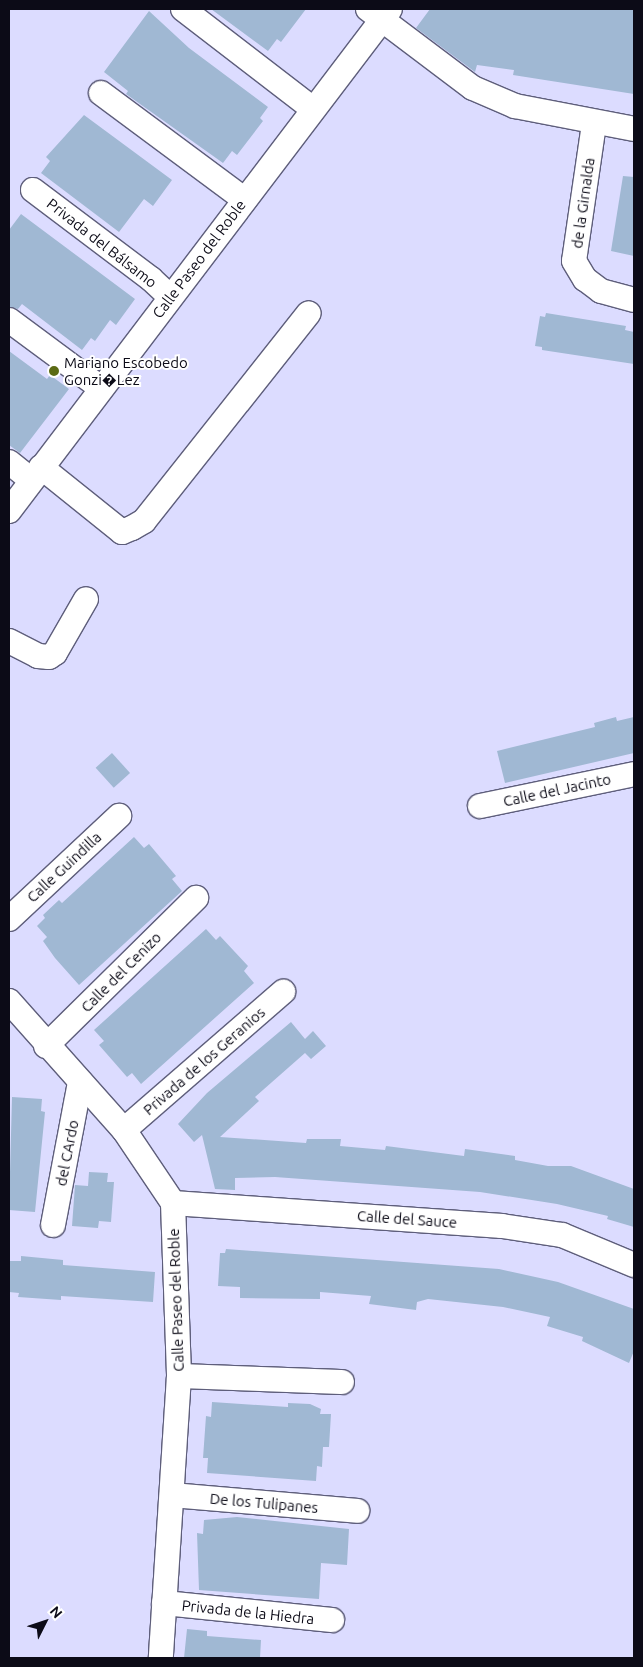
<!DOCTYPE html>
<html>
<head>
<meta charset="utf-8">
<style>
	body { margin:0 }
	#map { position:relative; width:643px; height:1667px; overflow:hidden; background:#dcdcff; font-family:Ubuntu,sans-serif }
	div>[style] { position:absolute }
	.building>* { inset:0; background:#a0b8d3; transform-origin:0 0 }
	.roads { filter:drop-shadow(1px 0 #5e5e7b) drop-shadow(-1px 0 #5e5e7b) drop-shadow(0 1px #5e5e7b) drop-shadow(0 -1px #5e5e7b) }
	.minor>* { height:24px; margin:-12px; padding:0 12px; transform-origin:12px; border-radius:12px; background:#fff }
	.dots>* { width:14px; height:14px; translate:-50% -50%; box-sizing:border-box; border:2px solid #fff; border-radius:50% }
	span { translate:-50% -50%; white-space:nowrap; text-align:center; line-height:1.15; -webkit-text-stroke:4px #fff; paint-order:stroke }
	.street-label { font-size:15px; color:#0c0b17 }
	.poi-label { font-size:15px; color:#0c0b17 }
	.left { translate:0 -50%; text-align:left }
	.frame { position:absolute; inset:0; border:10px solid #0c0b17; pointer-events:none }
	.north { position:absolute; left:20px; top:1597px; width:50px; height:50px; -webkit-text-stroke:4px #fff; paint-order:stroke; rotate:49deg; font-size:14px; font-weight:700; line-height:20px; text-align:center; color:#0c0b17 }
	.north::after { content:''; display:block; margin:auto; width:18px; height:22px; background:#0c0b17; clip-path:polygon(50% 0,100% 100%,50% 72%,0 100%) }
</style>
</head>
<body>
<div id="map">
	<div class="building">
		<div style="clip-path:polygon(211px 9px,306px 9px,281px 42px,277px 39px,268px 51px)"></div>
		<div style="clip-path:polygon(430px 9px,634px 9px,634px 94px,513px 75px,514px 70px,477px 65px,475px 72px,416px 28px)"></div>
		<div style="clip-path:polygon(149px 11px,189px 48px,268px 107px,260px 118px,263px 121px,237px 155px,232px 151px,223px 163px,126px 94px,128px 91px,104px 72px)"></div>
		<div style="clip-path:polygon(84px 115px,172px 180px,153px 206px,144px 199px,119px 232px,41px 173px,50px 161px,46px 157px)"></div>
		<div style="clip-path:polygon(623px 176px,634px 177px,634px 256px,611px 251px)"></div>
		<div style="clip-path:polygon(21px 214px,135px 299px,116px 325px,110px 320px,95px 341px,91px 338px,82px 350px,22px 304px,18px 309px,9px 307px,9px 230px)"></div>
		<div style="clip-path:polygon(546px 313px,626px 326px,625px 330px,634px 332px,634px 364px,542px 350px,542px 347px,535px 346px,540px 316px,545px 317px)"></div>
		<div style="clip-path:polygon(9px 351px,47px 379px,50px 375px,69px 389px,20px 453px,9px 445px)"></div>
		<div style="clip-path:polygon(616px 717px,617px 721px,634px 717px,634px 753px,505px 783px,497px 751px,595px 727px,594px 723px)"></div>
		<div style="left:112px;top:753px;width:27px;height:22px;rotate:48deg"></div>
		<div style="clip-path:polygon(134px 837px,144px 848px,149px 844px,176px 876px,172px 879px,182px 891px,79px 985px,55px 958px,43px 941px,47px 937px,37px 926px,45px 918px,43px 915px,59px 900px,62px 903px)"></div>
		<div style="clip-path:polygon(206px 929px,216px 940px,220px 936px,248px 966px,244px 971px,254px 983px,141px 1084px,132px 1073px,127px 1077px,99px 1045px,104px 1041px,94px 1030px)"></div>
		<div style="clip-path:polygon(291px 1022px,305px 1039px,313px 1031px,326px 1046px,311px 1059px,305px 1053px,255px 1097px,259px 1101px,220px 1137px,306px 1143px,307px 1139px,341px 1139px,340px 1146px,385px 1150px,386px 1146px,464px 1156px,465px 1149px,515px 1156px,515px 1160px,548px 1166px,571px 1166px,634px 1189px,634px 1227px,607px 1219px,608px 1216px,557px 1204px,480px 1192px,275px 1177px,235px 1178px,235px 1190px,215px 1189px,202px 1135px,194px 1142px,178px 1124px,207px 1093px)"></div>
		<div style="clip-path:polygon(12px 1097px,42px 1099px,41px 1111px,45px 1112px,35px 1212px,9px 1210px)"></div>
		<div style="clip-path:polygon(89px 1172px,108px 1173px,107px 1182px,114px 1182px,111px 1222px,99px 1221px,98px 1228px,72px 1226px,75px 1185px,88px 1186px)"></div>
		<div style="clip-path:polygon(226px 1249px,499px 1269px,558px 1282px,634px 1309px,634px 1351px,629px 1363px,582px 1341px,583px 1337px,547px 1326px,550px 1317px,503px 1307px,428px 1299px,417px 1302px,416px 1310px,369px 1304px,371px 1296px,320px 1292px,320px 1299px,240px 1298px,240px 1287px,218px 1286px,220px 1253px,225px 1253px)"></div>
		<div style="clip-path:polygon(21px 1256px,63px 1260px,63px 1265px,155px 1272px,153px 1302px,61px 1296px,61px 1300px,18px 1297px,19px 1293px,9px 1292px,9px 1261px,21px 1261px)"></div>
		<div style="clip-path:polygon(212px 1402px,288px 1407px,288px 1403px,310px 1404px,321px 1409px,320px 1414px,331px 1414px,329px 1447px,323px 1447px,322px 1467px,317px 1466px,316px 1481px,207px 1473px,208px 1458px,203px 1458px,206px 1416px,211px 1417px)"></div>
		<div style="clip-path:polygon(237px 1517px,349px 1529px,347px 1565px,321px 1563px,319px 1599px,199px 1590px,197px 1533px,203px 1534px,204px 1520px)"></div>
		<div style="clip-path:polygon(187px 1629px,207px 1631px,207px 1636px,261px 1640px,260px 1658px,184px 1658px)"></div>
	</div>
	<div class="roads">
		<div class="minor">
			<div style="left:183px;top:9px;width:164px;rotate:37.6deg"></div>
			<div style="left:368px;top:9px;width:131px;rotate:37deg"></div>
			<div style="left:473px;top:88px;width:46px;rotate:23.2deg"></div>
			<div style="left:515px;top:106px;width:121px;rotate:10.9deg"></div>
			<div style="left:101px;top:93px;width:179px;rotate:36.6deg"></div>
			<div style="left:594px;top:124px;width:138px;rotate:98.3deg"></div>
			<div style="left:574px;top:261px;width:21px;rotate:59deg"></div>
			<div style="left:585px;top:279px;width:20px;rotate:37deg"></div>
			<div style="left:601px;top:291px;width:34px;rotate:15deg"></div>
			<div style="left:33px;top:190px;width:148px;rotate:37deg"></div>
			<div style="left:151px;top:279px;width:26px;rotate:43deg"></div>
			<div style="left:9px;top:320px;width:114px;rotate:36.5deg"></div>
			<div style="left:9px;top:462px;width:28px;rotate:39deg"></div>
			<div style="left:41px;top:467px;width:104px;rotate:38.7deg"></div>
			<div style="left:122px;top:532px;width:11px;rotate:-22deg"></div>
			<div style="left:132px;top:528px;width:14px;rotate:-30deg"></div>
			<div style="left:144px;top:521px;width:265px;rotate:-51.6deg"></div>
			<div style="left:9px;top:511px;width:630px;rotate:-52.8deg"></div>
			<div style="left:9px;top:641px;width:33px;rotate:27deg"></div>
			<div style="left:38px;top:656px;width:11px;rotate:5deg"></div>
			<div style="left:49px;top:657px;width:7px;rotate:-34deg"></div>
			<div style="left:55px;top:653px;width:62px;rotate:-60.1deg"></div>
			<div style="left:480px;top:806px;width:157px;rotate:-11.7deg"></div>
			<div style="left:9px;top:919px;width:151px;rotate:-43.1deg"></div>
			<div style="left:9px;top:1001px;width:173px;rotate:48.3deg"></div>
			<div style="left:124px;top:1130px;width:88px;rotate:56.1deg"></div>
			<div style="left:173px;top:1203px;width:173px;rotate:88deg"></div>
			<div style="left:179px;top:1376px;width:283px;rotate:93.7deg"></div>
			<div style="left:46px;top:1046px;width:211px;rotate:-44.6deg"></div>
			<div style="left:124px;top:1130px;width:211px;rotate:-41deg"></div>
			<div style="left:173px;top:1203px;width:330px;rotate:4deg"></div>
			<div style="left:502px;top:1226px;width:61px;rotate:8.5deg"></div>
			<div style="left:562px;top:1235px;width:78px;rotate:22.6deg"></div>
			<div style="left:53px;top:1225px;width:146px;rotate:-79.3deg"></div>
			<div style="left:179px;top:1376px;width:163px;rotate:2.1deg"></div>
			<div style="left:172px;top:1495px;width:186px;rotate:4.9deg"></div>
			<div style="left:164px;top:1603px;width:169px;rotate:5.8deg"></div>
		</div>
	</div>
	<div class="dots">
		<div style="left:54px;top:371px;background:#5b6a14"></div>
	</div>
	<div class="street-label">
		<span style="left:583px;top:203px;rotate:-82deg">de la Girnalda</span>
		<span style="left:102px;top:243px;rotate:38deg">Privada del Bálsamo</span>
		<span style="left:199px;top:259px;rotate:-53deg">Calle Paseo del Roble</span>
		<span style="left:557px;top:790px;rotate:-12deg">Calle del Jacinto</span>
		<span style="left:64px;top:867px;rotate:-43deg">Calle Guindilla</span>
		<span style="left:121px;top:972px;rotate:-45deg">Calle del Cenizo</span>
		<span style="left:204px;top:1061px;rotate:-41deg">Privada de los Geranios</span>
		<span style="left:67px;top:1153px;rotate:-79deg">del CArdo</span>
		<span style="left:407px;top:1219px;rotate:4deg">Calle del Sauce</span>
		<span style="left:176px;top:1300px;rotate:-92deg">Calle Paseo del Roble</span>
		<span style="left:264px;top:1503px;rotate:5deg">De los Tulipanes</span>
		<span style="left:248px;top:1612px;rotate:6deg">Privada de la Hiedra</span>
	</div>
	<div class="poi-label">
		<span class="left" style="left:64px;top:371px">Mariano Escobedo<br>Gonzi�Lez</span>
	</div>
	<div class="frame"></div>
	<div class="north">N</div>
</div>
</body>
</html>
